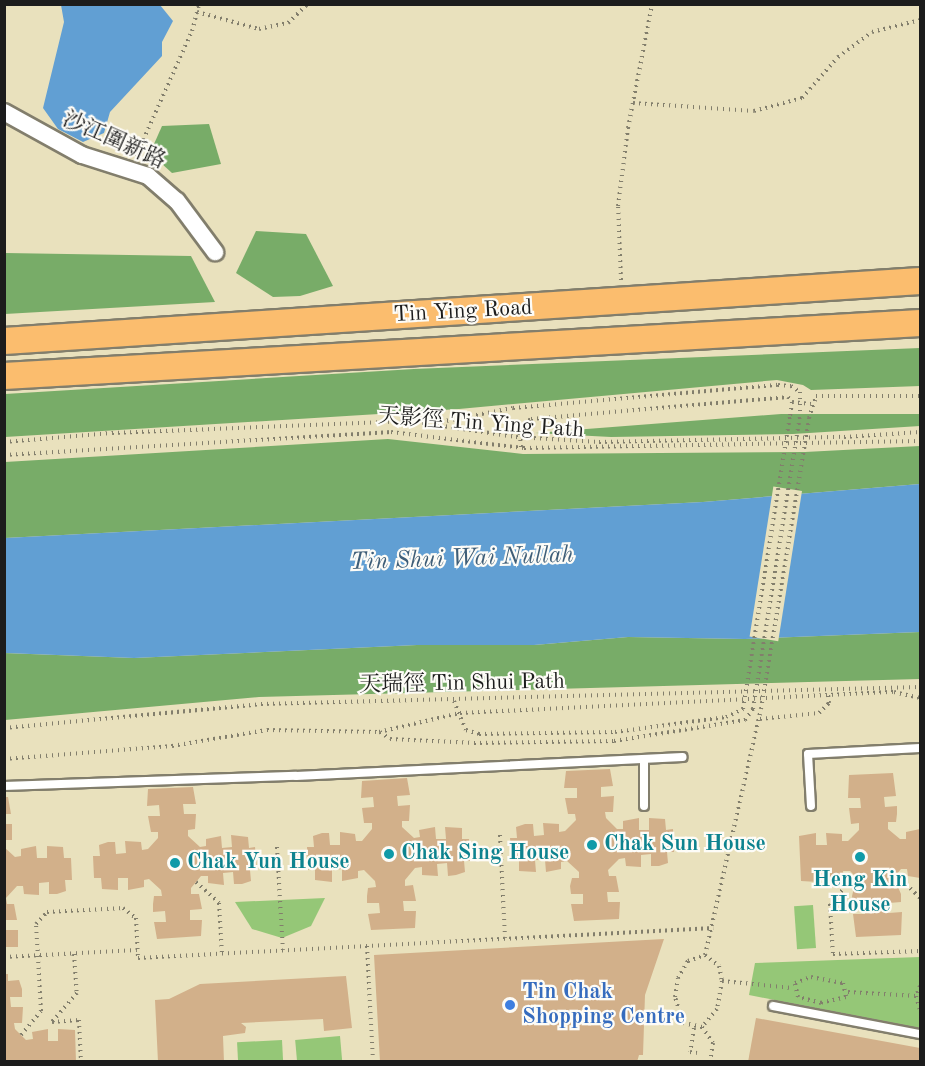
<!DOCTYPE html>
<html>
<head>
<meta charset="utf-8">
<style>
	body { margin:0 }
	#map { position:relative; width:925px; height:1066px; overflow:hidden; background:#e9e1bd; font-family:"Old Standard TT","Noto Serif SC",serif }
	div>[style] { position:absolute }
	.green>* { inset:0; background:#95c777; transform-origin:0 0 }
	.forest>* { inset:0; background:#78ac68 }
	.water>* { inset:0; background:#619fd3 }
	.pier>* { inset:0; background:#e9e1bd; transform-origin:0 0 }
	.building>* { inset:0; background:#d2b08a; transform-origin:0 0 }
	.path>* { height:4px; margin-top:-2px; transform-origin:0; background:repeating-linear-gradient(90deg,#827e6c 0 1.5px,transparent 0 6px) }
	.roads { filter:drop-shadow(2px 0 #827e6c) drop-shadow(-2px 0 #827e6c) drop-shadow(0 2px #827e6c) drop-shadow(0 -2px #827e6c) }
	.lane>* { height:8px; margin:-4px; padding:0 4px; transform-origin:4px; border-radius:4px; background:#fff }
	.street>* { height:16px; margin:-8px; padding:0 8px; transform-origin:8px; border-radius:8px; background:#fff }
	.primary>* { height:26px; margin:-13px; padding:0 13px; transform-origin:13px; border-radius:13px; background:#fbbd6e }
	.path-bridge>* { height:4px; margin-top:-2px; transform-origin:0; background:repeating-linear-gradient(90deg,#827e6c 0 1.5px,transparent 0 6px) }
	.dots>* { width:16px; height:16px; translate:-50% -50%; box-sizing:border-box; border:3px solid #fdfcf7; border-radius:50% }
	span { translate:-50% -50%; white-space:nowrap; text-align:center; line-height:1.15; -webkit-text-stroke:4.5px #fdfcf7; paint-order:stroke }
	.street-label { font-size:22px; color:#1c1c1c }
	.culture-label { font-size:22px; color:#0d838f; font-weight:700 }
	.left { translate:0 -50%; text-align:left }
	.shop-label { font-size:22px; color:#366cbe; font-weight:700 }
	.water-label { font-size:24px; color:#3e5e78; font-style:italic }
	.frame { position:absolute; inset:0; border:6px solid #1c1c1c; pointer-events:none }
</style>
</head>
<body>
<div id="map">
	<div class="green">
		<div style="clip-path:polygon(325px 898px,311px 926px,282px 938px,252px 929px,235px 902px)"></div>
		<div style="left:813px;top:905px;width:43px;height:19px;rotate:86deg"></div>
		<div style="clip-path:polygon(920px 957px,920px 1028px,749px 995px,755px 963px)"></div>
		<div style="left:340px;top:1036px;width:25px;height:45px;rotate:85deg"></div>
		<div style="left:282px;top:1040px;width:21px;height:45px;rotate:87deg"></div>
	</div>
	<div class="forest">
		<div style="clip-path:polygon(209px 124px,221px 164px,172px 173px,150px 153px,162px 126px)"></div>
		<div style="clip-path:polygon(256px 231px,306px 234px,333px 286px,300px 296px,273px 297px,236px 273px)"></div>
		<div style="clip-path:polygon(5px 253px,191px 256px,215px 302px,5px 314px)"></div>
		<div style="clip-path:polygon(920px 348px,920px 386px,811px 390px,803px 385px,777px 380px,459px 409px,5px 437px,5px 394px,414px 369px)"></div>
		<div style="clip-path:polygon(781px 414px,920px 414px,920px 426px,793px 434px,611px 437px,535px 433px)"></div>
		<div style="clip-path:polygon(388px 439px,523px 454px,805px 452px,920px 446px,920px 484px,703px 502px,5px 538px,5px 462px)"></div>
		<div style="clip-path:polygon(920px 632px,920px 679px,259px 697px,5px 720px,4px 653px,134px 658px,417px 645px,534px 645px,628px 637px,745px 639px)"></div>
	</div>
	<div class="water">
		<div style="clip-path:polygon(61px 5px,160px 5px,173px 21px,162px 42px,162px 56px,110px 112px,104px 133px,83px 142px,58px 129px,43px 108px,64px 22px)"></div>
		<div style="clip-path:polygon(920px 484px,920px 632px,745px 639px,628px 637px,534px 645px,417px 645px,134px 658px,5px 653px,5px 538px,703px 502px)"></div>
	</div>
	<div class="pier">
		<div style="left:802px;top:491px;width:152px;height:29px;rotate:99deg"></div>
	</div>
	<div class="building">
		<div style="clip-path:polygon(610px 769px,613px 786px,601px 787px,601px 797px,614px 796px,613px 812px,605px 812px,606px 818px,617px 829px,623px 829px,623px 821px,639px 818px,639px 830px,649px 830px,649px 818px,665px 819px,666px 830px,673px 829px,674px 852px,667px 852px,668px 863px,659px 866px,651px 866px,651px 854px,641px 855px,641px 867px,626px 866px,625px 858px,619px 859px,608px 870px,609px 876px,616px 876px,619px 892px,607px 892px,608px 902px,620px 902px,619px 919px,574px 921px,571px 904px,583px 904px,583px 894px,571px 894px,570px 886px,572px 878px,579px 878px,579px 872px,567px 861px,561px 862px,561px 869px,546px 872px,545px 860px,535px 860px,536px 872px,519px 871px,519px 860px,512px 860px,510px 838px,517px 838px,516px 827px,525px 824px,533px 824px,534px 836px,544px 835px,543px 823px,559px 824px,559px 832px,565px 831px,576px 820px,575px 814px,568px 814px,565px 798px,577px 798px,577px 788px,564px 788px,566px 771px)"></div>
		<div style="clip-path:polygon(893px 773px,896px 796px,884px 797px,885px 807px,897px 806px,897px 814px,896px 822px,888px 822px,888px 829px,900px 839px,906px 839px,906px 832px,920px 829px,920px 878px,908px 876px,907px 869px,901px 869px,891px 881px,891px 887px,898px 887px,901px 894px,901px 902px,889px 903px,889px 913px,902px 912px,901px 935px,856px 937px,853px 914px,865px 914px,865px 904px,853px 904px,852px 896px,854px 888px,861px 888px,861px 882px,850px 871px,843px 871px,844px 879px,828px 881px,828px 869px,817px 870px,818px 882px,801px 881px,799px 836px,816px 833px,816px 845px,827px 845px,826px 833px,842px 834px,842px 841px,848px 841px,859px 830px,859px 823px,851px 824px,849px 808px,861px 808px,860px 798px,848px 798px,849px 775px)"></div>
		<div style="clip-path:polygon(407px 778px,410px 795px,397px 796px,398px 806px,410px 805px,409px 821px,402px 821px,402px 827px,414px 838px,420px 837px,419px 830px,435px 827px,436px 839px,446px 839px,445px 827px,462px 828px,462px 839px,469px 839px,471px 861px,464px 861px,465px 872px,456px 875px,448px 876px,447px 863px,437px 864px,438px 876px,422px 875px,422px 867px,415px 868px,405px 880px,405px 886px,413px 885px,416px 901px,403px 901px,404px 911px,416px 911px,415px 928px,371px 930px,368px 914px,380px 913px,379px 903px,367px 903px,367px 896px,368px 888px,376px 887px,375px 881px,364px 870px,358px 871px,358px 878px,342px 881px,342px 869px,332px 870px,332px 882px,315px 880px,315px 869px,308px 870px,307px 847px,314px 847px,313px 836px,322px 833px,329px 833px,330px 845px,340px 845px,340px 832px,355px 834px,356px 841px,362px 841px,372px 829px,372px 823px,364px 823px,362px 808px,374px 807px,373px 797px,361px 798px,362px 781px)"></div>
		<div style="clip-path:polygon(193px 787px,196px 804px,183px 804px,184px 814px,196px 814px,195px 829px,188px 830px,188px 836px,200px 847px,206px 846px,206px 839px,221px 836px,222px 848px,232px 847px,231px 835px,248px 837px,249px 848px,255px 847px,257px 870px,250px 870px,251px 881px,242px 884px,234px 884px,233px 872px,223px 873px,224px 885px,208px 883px,208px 876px,201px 876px,191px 888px,191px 894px,199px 894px,202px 909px,190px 910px,190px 920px,202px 920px,201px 936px,157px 939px,154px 922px,166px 922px,165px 911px,153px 912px,153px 904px,154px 896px,162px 896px,161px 890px,149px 879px,144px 880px,144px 887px,128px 890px,128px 878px,118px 878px,118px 890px,102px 889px,101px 878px,94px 878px,93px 856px,100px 856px,99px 845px,108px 842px,115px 842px,116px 854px,126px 853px,125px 841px,141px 842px,142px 850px,148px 849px,158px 838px,158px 832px,151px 832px,148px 816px,160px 816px,159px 805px,147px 806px,148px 789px)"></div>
		<div style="clip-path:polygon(4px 797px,8px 797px,11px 814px,4px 814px)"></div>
		<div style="left:4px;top:824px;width:8px;height:16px"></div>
		<div style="clip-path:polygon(36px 846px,37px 858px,47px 858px,47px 846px,63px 847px,64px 858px,71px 858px,72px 880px,65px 880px,66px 891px,57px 894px,49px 894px,49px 882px,39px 883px,39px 895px,24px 894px,23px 886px,17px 886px,6px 898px,7px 904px,14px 904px,17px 920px,4px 920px,4px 847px,15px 857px,21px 856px,21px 849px)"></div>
		<div style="left:4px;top:930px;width:14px;height:17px"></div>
		<div style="clip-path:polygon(664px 939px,645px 995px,643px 1055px,639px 1055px,637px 1062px,380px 1062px,374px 955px)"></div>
		<div style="clip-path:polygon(4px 974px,8px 974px,8px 981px,19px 980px,22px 989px,22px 997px,10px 997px,11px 1007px,23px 1007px,22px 1023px,14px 1023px,15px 1029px,26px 1040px,33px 1039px,32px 1032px,48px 1029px,48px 1041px,58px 1041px,58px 1029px,75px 1030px,76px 1062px,4px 1062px)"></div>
		<div style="clip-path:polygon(346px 976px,352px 1028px,324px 1031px,323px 1019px,241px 1023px,246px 1027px,245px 1033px,223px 1036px,224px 1062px,158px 1062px,155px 1000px,169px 999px,200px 984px)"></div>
		<div style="clip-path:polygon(756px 1018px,920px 1048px,920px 1062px,748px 1062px)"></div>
	</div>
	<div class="path">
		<div style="left:197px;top:12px;width:64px;rotate:15.3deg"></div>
		<div style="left:259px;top:29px;width:30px;rotate:-12deg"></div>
		<div style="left:288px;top:23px;width:28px;rotate:-44deg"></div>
		<div style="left:633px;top:103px;width:121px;rotate:3.8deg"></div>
		<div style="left:754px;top:111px;width:50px;rotate:-15.2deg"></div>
		<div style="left:802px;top:98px;width:55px;rotate:-48.7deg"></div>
		<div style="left:838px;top:57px;width:42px;rotate:-36.3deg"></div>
		<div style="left:872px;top:32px;width:49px;rotate:-14deg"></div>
		<div style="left:136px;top:156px;width:137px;rotate:-65.9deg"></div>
		<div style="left:192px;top:31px;width:28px;rotate:-75deg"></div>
		<div style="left:621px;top:280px;width:74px;rotate:-92.3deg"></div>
		<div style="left:618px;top:206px;width:79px;rotate:-82.7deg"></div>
		<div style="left:628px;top:128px;width:126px;rotate:-79deg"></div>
		<div style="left:792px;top:402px;width:19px;rotate:6deg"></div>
		<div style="left:809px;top:418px;width:23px;rotate:-72deg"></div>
		<div style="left:816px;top:396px;width:104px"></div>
		<div style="left:435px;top:423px;width:79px;rotate:-10.9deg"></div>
		<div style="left:513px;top:408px;width:266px;rotate:-5deg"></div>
		<div style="left:778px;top:385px;width:13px;rotate:4deg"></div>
		<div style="left:791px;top:386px;width:11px;rotate:34deg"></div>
		<div style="left:800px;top:392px;width:23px;rotate:90deg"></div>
		<div style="left:4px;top:442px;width:108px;rotate:-4.8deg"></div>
		<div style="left:112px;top:433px;width:298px;rotate:-2.3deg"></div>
		<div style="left:410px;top:421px;width:107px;rotate:8.6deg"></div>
		<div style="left:516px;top:437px;width:83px;rotate:3.4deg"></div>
		<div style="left:599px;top:442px;width:245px;rotate:-1.2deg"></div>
		<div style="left:844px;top:437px;width:76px;rotate:-3.8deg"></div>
		<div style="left:521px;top:447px;width:20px;rotate:-96deg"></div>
		<div style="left:519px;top:427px;width:14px;rotate:-34deg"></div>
		<div style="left:531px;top:419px;width:258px;rotate:-4.9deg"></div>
		<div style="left:788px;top:397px;width:6px;rotate:51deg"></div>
		<div style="left:792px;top:402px;width:14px;rotate:98deg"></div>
		<div style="left:4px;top:455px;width:388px;rotate:-3.4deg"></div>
		<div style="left:391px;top:432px;width:134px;rotate:6.9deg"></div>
		<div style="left:524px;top:448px;width:396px;rotate:-1deg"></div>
		<div style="left:454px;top:701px;width:31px;rotate:68deg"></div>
		<div style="left:466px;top:730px;width:14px;rotate:17deg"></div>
		<div style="left:479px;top:734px;width:136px;rotate:-0.8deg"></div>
		<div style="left:615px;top:732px;width:112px;rotate:-7.7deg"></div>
		<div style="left:726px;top:717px;width:19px;rotate:-25deg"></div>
		<div style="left:760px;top:719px;width:59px;rotate:-5.8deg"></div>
		<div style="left:819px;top:713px;width:14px;rotate:-45deg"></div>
		<div style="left:829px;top:703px;width:9px;rotate:-96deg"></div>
		<div style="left:4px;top:728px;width:258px;rotate:-5.3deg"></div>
		<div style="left:261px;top:704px;width:659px;rotate:-1.48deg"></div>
		<div style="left:380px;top:732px;width:12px;rotate:35deg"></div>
		<div style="left:390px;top:739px;width:84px;rotate:2.7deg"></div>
		<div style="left:474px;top:743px;width:140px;rotate:-0.8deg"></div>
		<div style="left:614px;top:741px;width:133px;rotate:-9.1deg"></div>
		<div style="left:745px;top:720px;width:14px;rotate:-54deg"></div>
		<div style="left:4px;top:759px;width:169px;rotate:-4.4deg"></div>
		<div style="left:172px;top:746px;width:96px;rotate:-9.6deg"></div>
		<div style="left:267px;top:730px;width:112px;rotate:1deg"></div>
		<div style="left:379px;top:732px;width:83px;rotate:-13.2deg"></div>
		<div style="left:460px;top:713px;width:435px;rotate:-2.8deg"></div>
		<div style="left:894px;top:692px;width:27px;rotate:13deg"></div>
		<div style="left:500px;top:835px;width:103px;rotate:87.2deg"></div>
		<div style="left:277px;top:847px;width:103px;rotate:86.7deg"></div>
		<div style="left:196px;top:882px;width:31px;rotate:42deg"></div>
		<div style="left:219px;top:903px;width:51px;rotate:86.6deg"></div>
		<div style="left:906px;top:884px;width:20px;rotate:45deg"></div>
		<div style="left:846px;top:886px;width:24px;rotate:132deg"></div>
		<div style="left:830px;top:904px;width:50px;rotate:86.6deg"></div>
		<div style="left:833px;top:954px;width:87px;rotate:-2deg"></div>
		<div style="left:367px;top:946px;width:116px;rotate:87deg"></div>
		<div style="left:74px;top:954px;width:39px;rotate:86deg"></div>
		<div style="left:77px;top:993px;width:38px;rotate:131deg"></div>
		<div style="left:52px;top:1022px;width:27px;rotate:-4deg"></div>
		<div style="left:79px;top:1020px;width:42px;rotate:87.3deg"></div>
		<div style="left:705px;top:955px;width:252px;rotate:-77.2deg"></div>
		<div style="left:4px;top:957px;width:133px;rotate:-3deg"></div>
		<div style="left:811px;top:977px;width:33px;rotate:11deg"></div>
		<div style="left:843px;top:983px;width:14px;rotate:78deg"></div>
		<div style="left:846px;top:997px;width:26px;rotate:167deg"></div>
		<div style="left:821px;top:1003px;width:24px;rotate:-165deg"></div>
		<div style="left:798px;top:997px;width:14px;rotate:-102deg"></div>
		<div style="left:795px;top:983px;width:17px;rotate:-21deg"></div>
		<div style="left:722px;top:981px;width:71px;rotate:5.6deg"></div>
		<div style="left:920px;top:986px;width:11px;rotate:112deg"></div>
		<div style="left:916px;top:996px;width:15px;rotate:74deg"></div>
		<div style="left:848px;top:992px;width:68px;rotate:3.4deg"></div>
		<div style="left:702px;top:1027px;width:19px;rotate:-168deg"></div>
		<div style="left:683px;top:1023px;width:27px;rotate:-107deg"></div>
		<div style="left:675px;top:997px;width:19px;rotate:-81deg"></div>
		<div style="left:678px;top:978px;width:20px;rotate:-60deg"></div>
		<div style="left:688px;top:961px;width:18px;rotate:-19deg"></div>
		<div style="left:705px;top:955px;width:18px;rotate:38deg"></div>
		<div style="left:719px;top:966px;width:15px;rotate:79deg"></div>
		<div style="left:722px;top:981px;width:28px;rotate:100deg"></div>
		<div style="left:717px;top:1009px;width:23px;rotate:130deg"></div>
		<div style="left:702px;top:1027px;width:19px;rotate:55deg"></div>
		<div style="left:713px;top:1043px;width:19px;rotate:99deg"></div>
		<div style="left:694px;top:1028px;width:24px;rotate:99deg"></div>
		<div style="left:690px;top:1052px;width:7px;rotate:8deg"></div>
		<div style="left:21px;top:1035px;width:31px;rotate:-50deg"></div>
		<div style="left:41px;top:1011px;width:87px;rotate:-93.3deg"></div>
		<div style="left:36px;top:924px;width:16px;rotate:-47deg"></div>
		<div style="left:47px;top:912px;width:76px;rotate:-3deg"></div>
		<div style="left:123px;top:908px;width:16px;rotate:38deg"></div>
		<div style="left:136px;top:918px;width:40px;rotate:87.1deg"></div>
		<div style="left:138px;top:958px;width:576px;rotate:-2.99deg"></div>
	</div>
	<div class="roads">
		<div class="lane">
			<div style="left:4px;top:786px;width:292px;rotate:-2deg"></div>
			<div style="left:296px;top:776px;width:387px;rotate:-2.8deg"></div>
			<div style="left:644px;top:806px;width:46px;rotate:-90deg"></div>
			<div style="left:811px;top:806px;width:52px;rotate:-93.3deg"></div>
			<div style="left:808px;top:754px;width:112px;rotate:-3.1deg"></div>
			<div style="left:773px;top:1006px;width:150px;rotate:10.8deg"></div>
		</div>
		<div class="street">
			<div style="left:4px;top:112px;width:89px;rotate:28.9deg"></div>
			<div style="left:82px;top:155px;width:69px;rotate:17.7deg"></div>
			<div style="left:148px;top:176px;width:38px;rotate:41deg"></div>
			<div style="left:177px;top:201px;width:64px;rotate:53.3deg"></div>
		</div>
		<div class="primary">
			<div style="left:4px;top:341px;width:918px;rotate:-3.75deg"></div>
			<div style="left:4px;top:376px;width:918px;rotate:-3.31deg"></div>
		</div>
	</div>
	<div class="path-bridge">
		<div style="left:743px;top:709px;width:297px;rotate:-80.9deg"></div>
		<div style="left:753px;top:709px;width:298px;rotate:-80.9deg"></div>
		<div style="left:761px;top:709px;width:295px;rotate:-80.6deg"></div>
	</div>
	<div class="dots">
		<div style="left:592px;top:845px;background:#0f9aa8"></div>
		<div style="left:389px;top:854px;background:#0f9aa8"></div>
		<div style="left:860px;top:857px;background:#0f9aa8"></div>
		<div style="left:175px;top:863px;background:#0f9aa8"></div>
		<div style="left:510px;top:1005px;background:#3f7fe0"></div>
	</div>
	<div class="street-label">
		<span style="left:114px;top:141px;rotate:24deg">沙江圍新路</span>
		<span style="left:463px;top:312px;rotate:-3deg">Tin Ying Road</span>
		<span style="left:481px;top:424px;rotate:4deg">天影徑 Tin Ying Path</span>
		<span style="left:462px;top:684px;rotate:-1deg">天瑞徑 Tin Shui Path</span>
	</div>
	<div class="culture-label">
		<span class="left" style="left:604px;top:845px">Chak Sun House</span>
		<span class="left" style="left:401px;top:854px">Chak Sing House</span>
		<span class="left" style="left:187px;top:863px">Chak Yun House</span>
		<span style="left:860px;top:893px">Heng Kin<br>House</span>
	</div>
	<div class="shop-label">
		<span class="left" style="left:522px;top:1005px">Tin Chak<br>Shopping Centre</span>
	</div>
	<div class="water-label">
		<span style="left:462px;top:560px;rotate:-2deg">Tin Shui Wai Nullah</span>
	</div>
	<div class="frame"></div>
</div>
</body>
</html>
